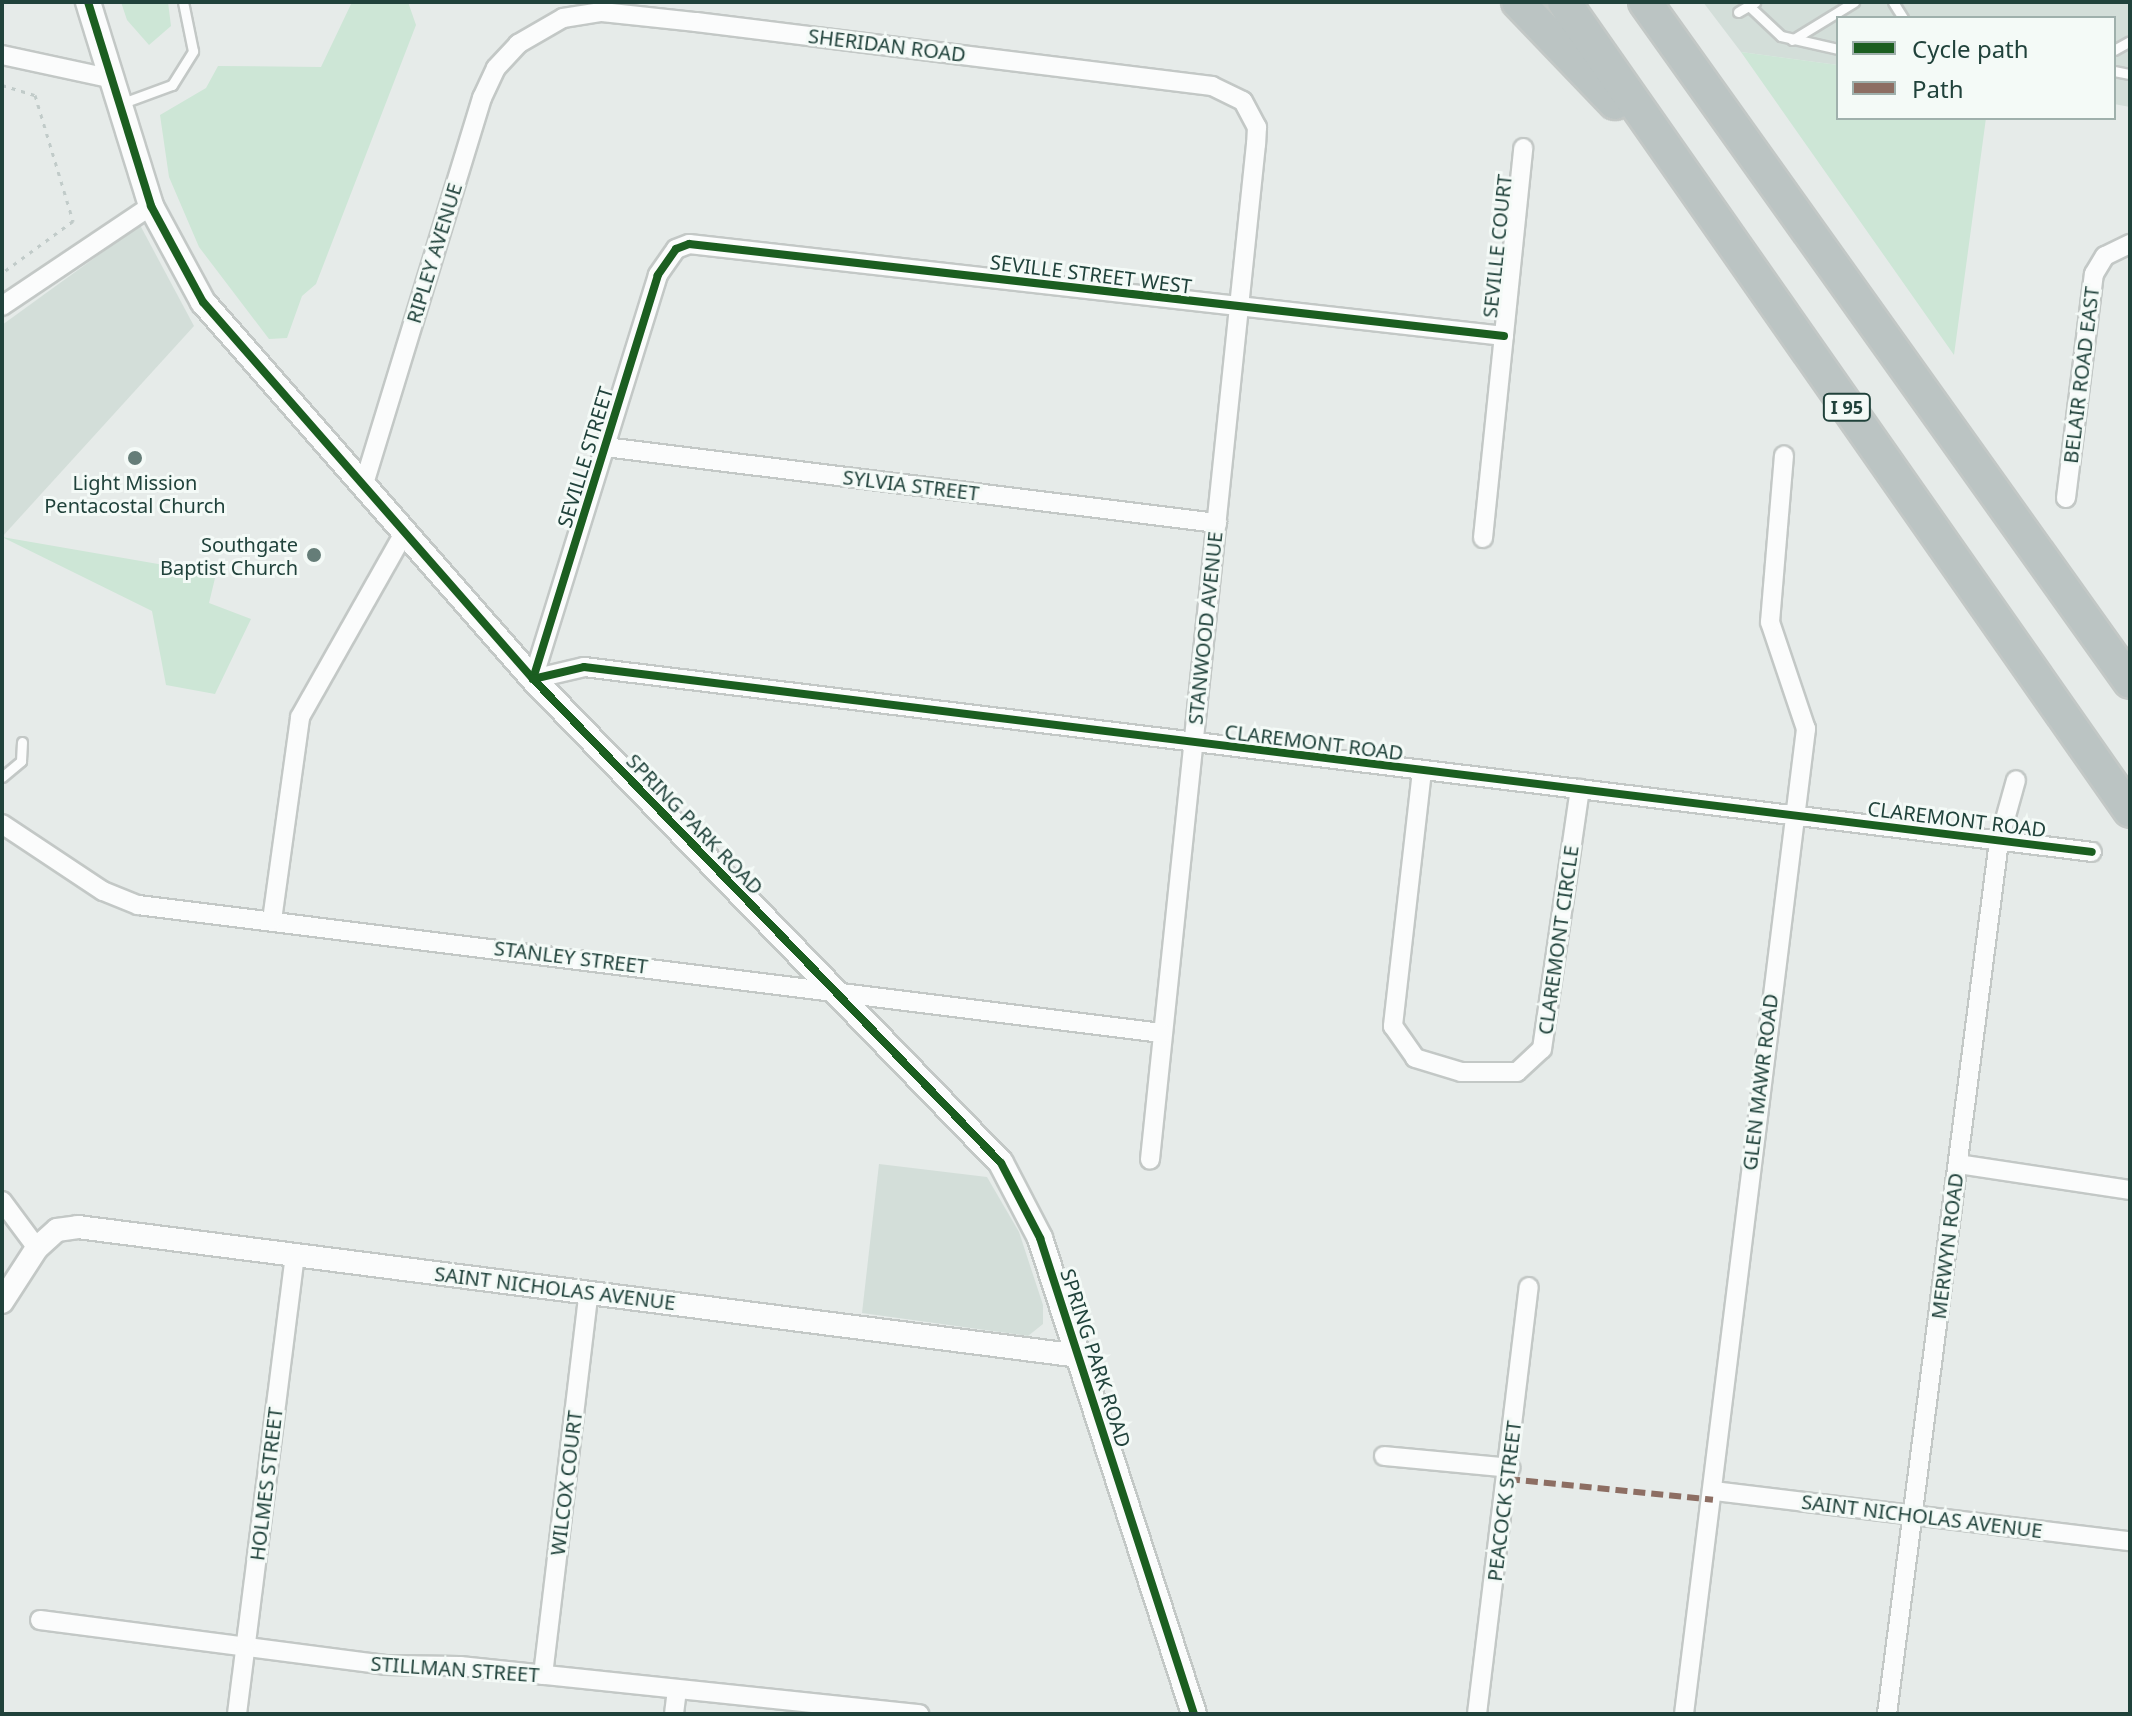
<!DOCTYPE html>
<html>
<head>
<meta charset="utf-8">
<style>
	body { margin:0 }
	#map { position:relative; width:2132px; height:1716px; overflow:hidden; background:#e6ebe9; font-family:"Noto Sans",sans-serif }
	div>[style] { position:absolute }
	.built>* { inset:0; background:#d3ded9 }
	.green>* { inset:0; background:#cde6d6 }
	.path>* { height:3px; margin-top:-1.5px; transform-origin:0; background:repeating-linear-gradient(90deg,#c1cbc9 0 4px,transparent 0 10px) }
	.roads { filter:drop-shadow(2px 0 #c3c8c6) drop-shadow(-2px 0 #c3c8c6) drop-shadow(0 2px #c3c8c6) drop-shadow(0 -2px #c3c8c6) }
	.service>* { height:9px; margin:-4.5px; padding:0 4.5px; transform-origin:4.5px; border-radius:4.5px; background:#fbfcfc }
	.minor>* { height:18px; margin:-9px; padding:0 9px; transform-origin:9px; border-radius:9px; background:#fbfcfc }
	.tertiary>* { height:22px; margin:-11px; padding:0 11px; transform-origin:11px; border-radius:11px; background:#fbfcfc }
	.secondary>* { height:24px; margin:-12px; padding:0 12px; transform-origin:12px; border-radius:12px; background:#fbfcfc }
	.motorway>* { height:32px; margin:-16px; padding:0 16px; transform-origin:16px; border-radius:16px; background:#bbc4c3 }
	.quiet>* { height:6px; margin-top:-3px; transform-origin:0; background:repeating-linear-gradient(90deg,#8d6e63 0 12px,transparent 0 18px) }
	.cycleway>* { height:8px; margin:-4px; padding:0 4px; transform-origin:4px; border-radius:4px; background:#1b5e20 }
	.dots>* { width:22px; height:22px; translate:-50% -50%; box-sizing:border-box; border:4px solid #f4faf7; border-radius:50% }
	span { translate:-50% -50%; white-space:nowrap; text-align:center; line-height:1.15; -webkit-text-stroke:6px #f4faf7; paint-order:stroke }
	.shield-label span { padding:2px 6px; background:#f4faf7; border:2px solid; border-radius:6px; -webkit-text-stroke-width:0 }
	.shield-label { font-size:18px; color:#20423b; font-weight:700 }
	.street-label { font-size:20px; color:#20423b }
	.poi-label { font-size:20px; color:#20423b }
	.right { translate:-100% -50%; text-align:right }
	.frame { position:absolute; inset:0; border:4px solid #20423b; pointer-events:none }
	.legend { position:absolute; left:1836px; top:16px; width:280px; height:104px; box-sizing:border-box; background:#f4faf7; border:2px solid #9fb0ac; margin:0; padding:10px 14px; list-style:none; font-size:24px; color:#20423b }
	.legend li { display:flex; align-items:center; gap:16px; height:40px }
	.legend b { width:40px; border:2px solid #9fb0ac }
</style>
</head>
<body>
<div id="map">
	<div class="built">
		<div style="clip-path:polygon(1703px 2px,2130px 2px,2130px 107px,2114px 104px,2114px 18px,1838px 18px,1838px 65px,1741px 52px)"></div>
		<div style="clip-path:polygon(140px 225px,194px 326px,2px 537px,2px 325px)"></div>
		<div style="clip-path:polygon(879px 1164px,987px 1177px,1019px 1232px,1043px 1305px,1043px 1324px,1028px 1336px,862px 1313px)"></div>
	</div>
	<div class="green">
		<div style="clip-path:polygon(121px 2px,168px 2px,171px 26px,149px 45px,127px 20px)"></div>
		<div style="clip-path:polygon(352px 2px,408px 2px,416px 25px,316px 284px,302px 296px,287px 338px,269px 339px,199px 247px,169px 177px,160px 115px,206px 88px,218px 66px,321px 67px)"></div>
		<div style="clip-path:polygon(1741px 52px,1838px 65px,1838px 118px,1986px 118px,1954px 355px)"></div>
		<div style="clip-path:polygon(2px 537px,216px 574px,209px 603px,251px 619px,215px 694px,166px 685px,152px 611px)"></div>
	</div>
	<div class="path">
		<div style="left:2px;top:85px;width:34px;rotate:17deg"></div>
		<div style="left:35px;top:95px;width:132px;rotate:73.2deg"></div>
		<div style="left:73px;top:221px;width:88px;rotate:143.8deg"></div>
	</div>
	<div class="roads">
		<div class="service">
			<div style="left:1893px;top:2px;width:19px;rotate:58deg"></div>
			<div style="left:1749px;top:6px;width:44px;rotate:43.2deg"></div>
			<div style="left:1781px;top:36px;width:58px;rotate:12.8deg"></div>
			<div style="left:1738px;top:12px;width:20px;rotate:-30deg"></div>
			<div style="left:1792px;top:40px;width:73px;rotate:-31.5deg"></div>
			<div style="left:2114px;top:50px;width:18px;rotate:-29deg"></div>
			<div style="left:2114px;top:71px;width:16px;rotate:11deg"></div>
			<div style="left:120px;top:104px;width:55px;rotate:-20.1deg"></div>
			<div style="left:172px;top:85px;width:40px;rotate:-58deg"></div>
			<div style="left:193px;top:51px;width:50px;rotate:-101.5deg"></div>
			<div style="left:2px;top:777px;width:25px;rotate:-40deg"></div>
			<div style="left:21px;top:761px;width:19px;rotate:-87deg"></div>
		</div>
		<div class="minor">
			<div style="left:2px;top:55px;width:108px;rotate:12.2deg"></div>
			<div style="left:2px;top:306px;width:179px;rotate:-33.9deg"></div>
			<div style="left:1504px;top:336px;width:820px;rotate:-173.56deg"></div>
			<div style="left:689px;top:244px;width:14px;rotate:159deg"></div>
			<div style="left:676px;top:249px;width:32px;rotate:125deg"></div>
			<div style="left:658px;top:275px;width:423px;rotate:107.2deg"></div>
			<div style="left:533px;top:679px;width:52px;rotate:-13.2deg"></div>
			<div style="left:584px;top:667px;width:1519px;rotate:6.99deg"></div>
			<div style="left:605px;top:447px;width:617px;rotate:7.08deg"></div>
			<div style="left:363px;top:487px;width:407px;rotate:-73deg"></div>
			<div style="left:482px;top:98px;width:33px;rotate:-65deg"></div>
			<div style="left:496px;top:68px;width:33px;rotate:-47deg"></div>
			<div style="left:518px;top:44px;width:52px;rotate:-30deg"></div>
			<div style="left:563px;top:18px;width:39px;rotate:-9deg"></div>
			<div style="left:602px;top:12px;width:95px;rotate:6.1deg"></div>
			<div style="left:696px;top:22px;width:520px;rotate:7.07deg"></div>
			<div style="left:1212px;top:86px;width:34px;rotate:26deg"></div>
			<div style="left:1243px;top:101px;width:30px;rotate:62deg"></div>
			<div style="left:1257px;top:127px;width:17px;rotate:93deg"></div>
			<div style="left:1256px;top:144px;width:1021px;rotate:95.96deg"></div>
			<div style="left:2066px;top:498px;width:226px;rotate:-82.9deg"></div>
			<div style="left:2094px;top:274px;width:21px;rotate:-59deg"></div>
			<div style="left:2105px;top:256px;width:28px;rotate:-26deg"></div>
			<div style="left:1483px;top:538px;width:392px;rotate:-84.1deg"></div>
			<div style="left:1422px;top:771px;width:257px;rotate:96.5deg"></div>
			<div style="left:1393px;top:1026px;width:39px;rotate:55deg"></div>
			<div style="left:1415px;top:1058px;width:48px;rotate:16.9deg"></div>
			<div style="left:1461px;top:1072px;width:56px"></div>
			<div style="left:1517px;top:1072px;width:34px;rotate:-43deg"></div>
			<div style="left:1542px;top:1049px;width:263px;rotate:-81.7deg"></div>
			<div style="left:2px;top:824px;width:121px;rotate:33.6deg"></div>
			<div style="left:103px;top:891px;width:38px;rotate:22deg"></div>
			<div style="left:138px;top:905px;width:1032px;rotate:7.13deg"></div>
			<div style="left:272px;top:920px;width:205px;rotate:-82.1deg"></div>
			<div style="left:300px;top:717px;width:209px;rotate:-60.5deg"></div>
			<div style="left:1958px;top:1164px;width:174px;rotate:8.6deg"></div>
			<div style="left:2px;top:1201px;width:59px;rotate:53.3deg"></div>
			<div style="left:1384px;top:1456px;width:127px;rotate:5.4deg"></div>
			<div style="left:1714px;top:1491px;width:419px;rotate:6.9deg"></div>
			<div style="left:40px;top:1620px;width:348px;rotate:7.4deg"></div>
			<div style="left:385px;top:1665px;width:75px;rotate:0.8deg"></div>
			<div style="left:460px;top:1666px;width:462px;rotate:6deg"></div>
			<div style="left:543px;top:1675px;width:386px;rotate:-83.2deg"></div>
			<div style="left:237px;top:1714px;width:463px;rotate:-82.8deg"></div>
			<div style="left:674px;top:1714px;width:23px;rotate:-83deg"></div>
			<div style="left:1477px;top:1714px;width:430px;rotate:-83.1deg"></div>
			<div style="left:1684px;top:1714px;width:993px;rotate:-82.94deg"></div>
			<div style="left:1806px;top:729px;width:113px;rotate:-108.6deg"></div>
			<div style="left:1770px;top:622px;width:167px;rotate:-85.2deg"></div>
			<div style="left:1887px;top:1714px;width:880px;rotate:-82.69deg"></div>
			<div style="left:1999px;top:841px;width:63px;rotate:-74.4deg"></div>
		</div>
		<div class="tertiary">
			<div style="left:2px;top:1302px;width:64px;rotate:-57.1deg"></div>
			<div style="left:37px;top:1248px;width:27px;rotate:-42deg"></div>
			<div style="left:57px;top:1230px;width:21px;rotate:-8deg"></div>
			<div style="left:78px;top:1227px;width:1009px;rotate:7.34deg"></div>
		</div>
		<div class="secondary">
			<div style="left:88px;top:2px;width:214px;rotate:72.8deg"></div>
			<div style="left:151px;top:206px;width:109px;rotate:61.6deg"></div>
			<div style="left:203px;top:302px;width:501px;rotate:48.8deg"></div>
			<div style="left:533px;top:679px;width:673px;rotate:45.96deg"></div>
			<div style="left:1001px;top:1163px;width:85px;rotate:62.5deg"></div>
			<div style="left:1040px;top:1238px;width:500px;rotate:72.07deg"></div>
		</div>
		<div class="motorway">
			<div style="left:1518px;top:2px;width:140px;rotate:46.2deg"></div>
			<div style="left:1564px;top:2px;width:987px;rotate:55.02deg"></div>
			<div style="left:1645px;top:2px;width:835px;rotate:54.5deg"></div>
		</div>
	</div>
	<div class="quiet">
		<div style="left:1508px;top:1479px;width:206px;rotate:5.8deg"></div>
	</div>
	<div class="cycleway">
		<div style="left:88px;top:2px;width:214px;rotate:72.8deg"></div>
		<div style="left:151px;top:206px;width:109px;rotate:61.6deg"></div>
		<div style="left:203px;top:302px;width:501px;rotate:48.8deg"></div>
		<div style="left:533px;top:679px;width:673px;rotate:45.96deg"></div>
		<div style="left:1001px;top:1163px;width:85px;rotate:62.5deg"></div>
		<div style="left:1040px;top:1238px;width:500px;rotate:72.07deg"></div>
		<div style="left:1504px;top:336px;width:820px;rotate:-173.56deg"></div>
		<div style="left:689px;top:244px;width:14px;rotate:159deg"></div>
		<div style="left:676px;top:249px;width:32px;rotate:125deg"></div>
		<div style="left:658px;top:275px;width:423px;rotate:107.2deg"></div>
		<div style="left:533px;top:679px;width:52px;rotate:-13.2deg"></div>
		<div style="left:584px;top:667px;width:1519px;rotate:6.99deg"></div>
	</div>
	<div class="dots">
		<div style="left:135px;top:458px;background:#657d78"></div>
		<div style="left:314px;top:555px;background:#657d78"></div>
	</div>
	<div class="shield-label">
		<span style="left:1847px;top:407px">I 95</span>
	</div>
	<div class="street-label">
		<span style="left:887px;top:45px;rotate:7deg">SHERIDAN ROAD</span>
		<span style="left:1497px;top:246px;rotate:-84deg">SEVILLE COURT</span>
		<span style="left:434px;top:253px;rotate:-73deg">RIPLEY AVENUE</span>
		<span style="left:1091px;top:274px;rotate:7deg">SEVILLE STREET WEST</span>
		<span style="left:2081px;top:375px;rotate:-83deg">BELAIR ROAD EAST</span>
		<span style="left:585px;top:457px;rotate:-73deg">SEVILLE STREET</span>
		<span style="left:911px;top:485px;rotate:7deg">SYLVIA STREET</span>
		<span style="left:1205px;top:628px;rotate:-84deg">STANWOOD AVENUE</span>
		<span style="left:1314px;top:742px;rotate:7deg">CLAREMONT ROAD</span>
		<span style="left:1957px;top:819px;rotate:7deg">CLAREMONT ROAD</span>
		<span style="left:695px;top:824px;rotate:46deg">SPRING PARK ROAD</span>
		<span style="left:1558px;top:940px;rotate:-82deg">CLAREMONT CIRCLE</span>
		<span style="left:571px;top:957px;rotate:7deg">STANLEY STREET</span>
		<span style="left:1760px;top:1082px;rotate:-83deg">GLEN MAWR ROAD</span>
		<span style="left:1947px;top:1246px;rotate:-83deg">MERWYN ROAD</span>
		<span style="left:555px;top:1288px;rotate:7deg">SAINT NICHOLAS AVENUE</span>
		<span style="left:1096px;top:1358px;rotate:72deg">SPRING PARK ROAD</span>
		<span style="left:566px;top:1483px;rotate:-83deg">WILCOX COURT</span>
		<span style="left:266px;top:1484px;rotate:-83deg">HOLMES STREET</span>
		<span style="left:1504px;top:1501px;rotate:-83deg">PEACOCK STREET</span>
		<span style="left:1922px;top:1516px;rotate:7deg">SAINT NICHOLAS AVENUE</span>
		<span style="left:455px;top:1669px;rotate:4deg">STILLMAN STREET</span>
	</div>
	<div class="poi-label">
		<span style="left:135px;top:494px">Light Mission<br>Pentacostal Church</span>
		<span class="right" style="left:298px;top:556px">Southgate<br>Baptist Church</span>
	</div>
	<div class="frame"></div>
	<ul class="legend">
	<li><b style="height:10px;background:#1b5e20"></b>Cycle path</li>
	<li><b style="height:10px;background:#8d6e63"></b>Path</li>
	</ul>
</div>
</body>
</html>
